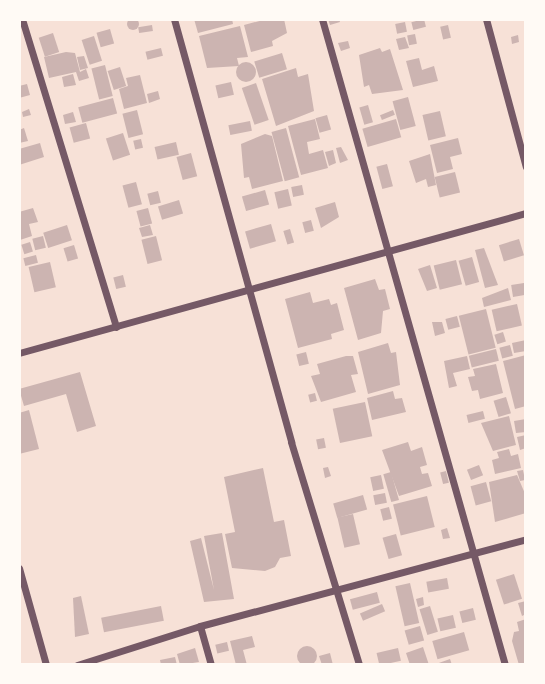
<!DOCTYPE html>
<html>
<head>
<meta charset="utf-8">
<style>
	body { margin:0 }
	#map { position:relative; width:545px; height:684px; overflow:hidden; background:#f7e1d7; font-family:"Exo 2",sans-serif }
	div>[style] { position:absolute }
	.building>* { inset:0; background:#ccb4b1; transform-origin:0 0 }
	.round { border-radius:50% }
	.minor>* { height:7px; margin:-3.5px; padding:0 3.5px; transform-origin:3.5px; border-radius:3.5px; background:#755966 }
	span { translate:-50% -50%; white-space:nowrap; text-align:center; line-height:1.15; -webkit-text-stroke:6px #fffaf5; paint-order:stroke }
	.frame { position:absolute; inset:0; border:21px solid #fffaf5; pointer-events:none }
</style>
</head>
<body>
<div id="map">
	<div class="building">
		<div class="round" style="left:127px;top:18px;width:12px;height:12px"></div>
		<div style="clip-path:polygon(194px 19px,232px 19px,233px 24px,198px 33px)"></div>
		<div style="clip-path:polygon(267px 19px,284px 19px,287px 33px,272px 41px,273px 46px,251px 52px,244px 25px)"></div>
		<div style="clip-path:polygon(328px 19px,339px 19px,340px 22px,330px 25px)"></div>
		<div style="left:424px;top:19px;width:8px;height:13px;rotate:76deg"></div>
		<div style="left:405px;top:22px;width:10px;height:10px;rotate:79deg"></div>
		<div style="left:152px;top:25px;width:6px;height:14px;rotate:81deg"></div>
		<div style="left:448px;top:25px;width:13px;height:8px;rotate:77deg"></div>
		<div style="clip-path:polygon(240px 26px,248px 57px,237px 58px,239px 66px,207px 68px,199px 36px)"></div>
		<div style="left:110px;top:29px;width:15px;height:14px;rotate:74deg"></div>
		<div style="left:53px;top:33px;width:20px;height:15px;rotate:72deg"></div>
		<div style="left:415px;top:34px;width:10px;height:8px;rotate:79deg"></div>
		<div style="clip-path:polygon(518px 35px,519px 42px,512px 44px,511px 37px)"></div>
		<div style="left:94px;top:36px;width:26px;height:13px;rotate:72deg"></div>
		<div style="clip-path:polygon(405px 37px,409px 48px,399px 50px,396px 39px)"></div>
		<div style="clip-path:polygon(348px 41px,350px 48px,341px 51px,338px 43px)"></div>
		<div style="left:161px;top:48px;width:8px;height:16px;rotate:76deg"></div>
		<div style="clip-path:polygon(380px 48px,382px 52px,390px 49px,403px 90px,372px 94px,369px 85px,364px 87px,359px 55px)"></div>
		<div style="clip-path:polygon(66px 52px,75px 53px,80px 72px,86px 69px,89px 78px,79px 81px,76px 72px,49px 78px,44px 57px)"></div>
		<div style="left:282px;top:53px;width:17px;height:29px;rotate:73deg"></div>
		<div style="clip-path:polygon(84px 56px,88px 68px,80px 70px,77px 57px)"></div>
		<div style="clip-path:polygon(419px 58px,422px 70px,434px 66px,438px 81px,413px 87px,406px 61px)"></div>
		<div class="round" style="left:236px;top:62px;width:20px;height:20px"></div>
		<div style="left:105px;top:65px;width:32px;height:14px;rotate:76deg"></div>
		<div style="left:120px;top:67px;width:20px;height:13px;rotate:72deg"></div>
		<div style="clip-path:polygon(296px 68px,298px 77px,308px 74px,314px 111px,276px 126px,262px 79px)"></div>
		<div style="clip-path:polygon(73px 74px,76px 85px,64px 87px,62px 77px)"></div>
		<div style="clip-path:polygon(140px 75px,147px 103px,124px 109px,119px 89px,128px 86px,126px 78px)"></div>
		<div style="left:231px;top:82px;width:13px;height:16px;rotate:77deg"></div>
		<div style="left:256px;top:83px;width:39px;height:15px;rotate:71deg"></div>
		<div style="clip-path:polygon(27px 84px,30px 95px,19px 98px,19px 86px)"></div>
		<div style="clip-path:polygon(158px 91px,160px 99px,149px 103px,147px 94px)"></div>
		<div style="left:408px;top:97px;width:30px;height:16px;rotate:75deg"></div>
		<div style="left:113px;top:98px;width:16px;height:36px;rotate:75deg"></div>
		<div style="left:368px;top:105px;width:18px;height:9px;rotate:74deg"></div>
		<div style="clip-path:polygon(29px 109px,31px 115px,23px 117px,22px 112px)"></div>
		<div style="left:137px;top:110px;width:25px;height:15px;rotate:76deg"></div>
		<div style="left:393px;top:110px;width:5px;height:14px;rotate:68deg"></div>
		<div style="left:440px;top:111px;width:26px;height:18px;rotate:77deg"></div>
		<div style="clip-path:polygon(73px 112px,76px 122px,65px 124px,63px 115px)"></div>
		<div style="left:327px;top:115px;width:15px;height:12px;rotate:74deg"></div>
		<div style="clip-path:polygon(315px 119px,320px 139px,307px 142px,309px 154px,323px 150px,328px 168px,301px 175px,288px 126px)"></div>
		<div style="left:396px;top:119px;width:19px;height:35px;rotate:74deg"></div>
		<div style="left:250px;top:121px;width:10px;height:22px;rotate:79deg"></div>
		<div style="left:86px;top:123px;width:16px;height:17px;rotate:75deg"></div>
		<div style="clip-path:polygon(24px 128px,28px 141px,19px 143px,19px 130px)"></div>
		<div style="left:286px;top:128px;width:51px;height:15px;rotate:75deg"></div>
		<div style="left:123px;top:133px;width:23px;height:18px;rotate:72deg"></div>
		<div style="clip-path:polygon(265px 134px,272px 136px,283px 181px,252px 189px,249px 177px,244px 178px,241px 144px)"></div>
		<div style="clip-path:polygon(458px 138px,462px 154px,450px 157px,453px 169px,437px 173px,430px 145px)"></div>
		<div style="left:141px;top:139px;width:9px;height:8px;rotate:77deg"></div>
		<div style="left:176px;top:142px;width:13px;height:22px;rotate:77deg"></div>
		<div style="clip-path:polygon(40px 143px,44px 157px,19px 165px,19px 149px)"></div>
		<div style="clip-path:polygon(341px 147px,348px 160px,340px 163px,336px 148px)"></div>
		<div style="clip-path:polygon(333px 150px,336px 163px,329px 166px,325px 152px)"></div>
		<div style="left:191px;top:153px;width:24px;height:15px;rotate:75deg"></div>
		<div style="clip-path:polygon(430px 154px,436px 185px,428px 187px,426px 179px,416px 183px,409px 161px)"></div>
		<div style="left:387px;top:164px;width:23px;height:11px;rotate:75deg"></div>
		<div style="left:455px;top:172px;width:21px;height:21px;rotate:76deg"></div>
		<div style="left:136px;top:182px;width:23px;height:14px;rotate:75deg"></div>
		<div style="left:302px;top:185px;width:10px;height:11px;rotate:79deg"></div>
		<div style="left:288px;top:189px;width:17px;height:14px;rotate:77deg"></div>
		<div style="left:265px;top:190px;width:15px;height:24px;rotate:74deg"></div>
		<div style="left:158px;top:191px;width:12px;height:11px;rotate:76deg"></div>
		<div style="left:179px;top:200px;width:14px;height:22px;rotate:73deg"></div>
		<div style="clip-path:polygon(335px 202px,339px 217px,321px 228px,315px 208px)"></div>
		<div style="clip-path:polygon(33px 208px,38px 222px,29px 224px,32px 236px,20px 240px,19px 212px)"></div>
		<div style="left:148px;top:208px;width:16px;height:12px;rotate:75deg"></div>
		<div style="left:311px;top:220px;width:11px;height:9px;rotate:75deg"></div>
		<div style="left:271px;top:224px;width:18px;height:27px;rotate:74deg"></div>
		<div style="left:67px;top:225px;width:16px;height:25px;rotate:72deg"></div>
		<div style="clip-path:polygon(150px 225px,153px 235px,142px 237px,139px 228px)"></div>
		<div style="left:290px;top:229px;width:14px;height:7px;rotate:73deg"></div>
		<div style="left:43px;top:236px;width:12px;height:11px;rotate:76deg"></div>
		<div style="left:156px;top:236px;width:25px;height:15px;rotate:76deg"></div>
		<div style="left:519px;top:239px;width:17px;height:21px;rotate:73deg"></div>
		<div style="left:30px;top:242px;width:10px;height:9px;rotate:73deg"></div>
		<div style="left:74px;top:245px;width:14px;height:11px;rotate:73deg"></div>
		<div style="clip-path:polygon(484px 248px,498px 285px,485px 288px,475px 250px)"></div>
		<div style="left:36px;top:255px;width:8px;height:13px;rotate:76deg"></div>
		<div style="left:472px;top:257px;width:26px;height:14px;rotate:74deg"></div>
		<div style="left:456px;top:260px;width:25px;height:23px;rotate:76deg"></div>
		<div style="left:50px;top:262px;width:26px;height:22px;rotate:77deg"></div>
		<div style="clip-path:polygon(430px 265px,437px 288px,427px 291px,418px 269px)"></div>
		<div style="left:123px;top:275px;width:12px;height:10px;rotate:76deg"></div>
		<div style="clip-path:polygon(375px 279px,379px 290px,385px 289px,390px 309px,383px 311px,381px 333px,358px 340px,344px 288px)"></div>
		<div style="left:524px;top:283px;width:12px;height:13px;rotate:81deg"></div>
		<div style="clip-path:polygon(508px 288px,511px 300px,484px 307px,482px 298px)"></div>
		<div style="clip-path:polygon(310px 292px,313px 303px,329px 299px,331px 305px,337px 303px,344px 330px,331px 334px,332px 339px,298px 348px,285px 299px)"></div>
		<div style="left:517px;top:304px;width:22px;height:26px;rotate:77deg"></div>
		<div style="left:486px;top:309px;width:40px;height:28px;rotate:76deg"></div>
		<div style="left:457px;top:316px;width:11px;height:12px;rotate:75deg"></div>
		<div style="clip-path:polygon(432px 322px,442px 322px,445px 333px,435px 336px)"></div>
		<div style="left:503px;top:332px;width:10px;height:9px;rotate:73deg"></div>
		<div style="clip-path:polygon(526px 340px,526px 351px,514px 353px,512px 343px)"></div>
		<div style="clip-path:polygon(388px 343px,391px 353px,396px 352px,400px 385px,368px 394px,358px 352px)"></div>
		<div style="left:510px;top:345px;width:11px;height:11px;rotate:75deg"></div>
		<div style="left:496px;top:349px;width:12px;height:28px;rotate:76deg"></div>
		<div style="left:306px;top:352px;width:12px;height:10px;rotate:76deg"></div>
		<div style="clip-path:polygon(526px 355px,526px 406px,515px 409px,503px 361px)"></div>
		<div style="clip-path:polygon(346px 356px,353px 356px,358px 374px,351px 375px,356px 392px,321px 402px,311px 376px,320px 374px,317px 364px)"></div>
		<div style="clip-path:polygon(467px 356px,470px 369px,453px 373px,457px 386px,449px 388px,444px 361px)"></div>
		<div style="clip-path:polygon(496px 364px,503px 393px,480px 399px,478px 390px,472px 391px,468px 377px,475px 376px,473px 369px)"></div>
		<div style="clip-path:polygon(80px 372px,96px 426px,77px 432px,66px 394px,24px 406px,19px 389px)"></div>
		<div style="clip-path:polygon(393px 391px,395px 399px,402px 398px,406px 412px,372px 420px,367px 398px)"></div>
		<div style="left:315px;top:393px;width:8px;height:7px;rotate:76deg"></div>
		<div style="left:506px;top:397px;width:17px;height:13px;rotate:73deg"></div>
		<div style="left:365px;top:402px;width:35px;height:33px;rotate:78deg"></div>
		<div style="clip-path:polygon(29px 410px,39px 449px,19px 454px,19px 413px)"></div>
		<div style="left:483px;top:411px;width:8px;height:17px;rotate:76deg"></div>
		<div style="clip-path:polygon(509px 416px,516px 445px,493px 451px,481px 423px)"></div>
		<div style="clip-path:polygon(526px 419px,526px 432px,516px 433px,514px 421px)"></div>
		<div style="clip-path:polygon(526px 435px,526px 448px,520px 450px,517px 437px)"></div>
		<div style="left:324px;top:438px;width:10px;height:8px;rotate:79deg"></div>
		<div style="clip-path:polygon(408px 442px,411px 451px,422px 447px,427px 465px,420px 467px,422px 474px,428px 473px,432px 486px,399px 496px,382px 450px)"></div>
		<div style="clip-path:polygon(509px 449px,511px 456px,518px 454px,521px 468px,495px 474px,492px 460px,499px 458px,497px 452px)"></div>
		<div style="left:479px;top:465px;width:11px;height:13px;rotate:68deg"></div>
		<div style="clip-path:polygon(328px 467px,331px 476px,325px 478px,323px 468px)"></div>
		<div style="clip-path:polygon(263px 468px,274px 522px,284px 520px,291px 556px,280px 558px,275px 567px,265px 571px,232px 568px,225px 534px,235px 532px,224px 477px)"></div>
		<div style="clip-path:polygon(523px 470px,525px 480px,520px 481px,517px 471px)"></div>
		<div style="left:446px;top:471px;width:12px;height:6px;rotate:76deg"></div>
		<div style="left:391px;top:472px;width:29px;height:8px;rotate:74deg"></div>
		<div style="left:381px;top:475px;width:14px;height:11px;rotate:78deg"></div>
		<div style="clip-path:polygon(517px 475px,526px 496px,526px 513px,495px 522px,489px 482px)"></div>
		<div style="left:486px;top:482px;width:20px;height:16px;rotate:75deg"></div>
		<div style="left:385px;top:493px;width:10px;height:12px;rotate:79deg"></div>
		<div style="left:363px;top:495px;width:15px;height:31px;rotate:74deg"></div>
		<div style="left:427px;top:496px;width:32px;height:35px;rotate:76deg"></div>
		<div style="left:389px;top:507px;width:12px;height:9px;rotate:76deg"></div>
		<div style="left:353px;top:514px;width:31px;height:16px;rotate:77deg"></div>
		<div style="clip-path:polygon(447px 528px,450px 538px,443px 539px,441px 530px)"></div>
		<div style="clip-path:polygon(222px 533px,234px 599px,204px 602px,190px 541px,201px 538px,214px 590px,204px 536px)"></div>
		<div style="left:396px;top:534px;width:22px;height:14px;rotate:74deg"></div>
		<div style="left:514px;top:574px;width:26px;height:19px;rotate:72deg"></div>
		<div style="left:447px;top:578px;width:11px;height:21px;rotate:80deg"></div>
		<div style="left:410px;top:583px;width:41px;height:15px;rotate:77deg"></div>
		<div style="left:377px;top:592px;width:11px;height:28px;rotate:75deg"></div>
		<div style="clip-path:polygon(81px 596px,89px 634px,75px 637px,73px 598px)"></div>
		<div style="clip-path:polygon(423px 597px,424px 605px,418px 607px,416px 599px)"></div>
		<div style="clip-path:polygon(526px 601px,526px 614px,522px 616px,518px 603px)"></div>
		<div style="left:382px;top:604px;width:8px;height:24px;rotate:67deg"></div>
		<div style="left:161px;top:606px;width:15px;height:61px;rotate:79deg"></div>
		<div style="left:430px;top:606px;width:27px;height:11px;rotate:73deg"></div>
		<div style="left:473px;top:608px;width:12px;height:14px;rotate:76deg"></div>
		<div style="left:453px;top:615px;width:13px;height:16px;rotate:77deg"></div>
		<div style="clip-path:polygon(526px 619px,526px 665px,519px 665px,512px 641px,514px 632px,519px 631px,517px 622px)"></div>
		<div style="left:420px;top:626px;width:15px;height:16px;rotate:74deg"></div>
		<div style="left:464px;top:632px;width:19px;height:33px;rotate:74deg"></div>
		<div style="clip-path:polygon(252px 636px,255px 647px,243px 650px,247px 665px,236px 665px,230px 641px)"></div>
		<div style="left:227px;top:642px;width:9px;height:12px;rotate:77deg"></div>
		<div class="round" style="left:297px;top:646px;width:20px;height:20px"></div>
		<div style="clip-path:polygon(423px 647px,429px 665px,410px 665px,406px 653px)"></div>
		<div style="clip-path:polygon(195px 648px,199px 662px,180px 665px,177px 654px)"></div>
		<div style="left:398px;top:648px;width:13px;height:22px;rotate:77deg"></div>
		<div style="clip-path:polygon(330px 653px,333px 665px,322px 665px,319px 656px)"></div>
		<div style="clip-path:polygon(175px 657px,177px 665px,161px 665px,160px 660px)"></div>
		<div style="clip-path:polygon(450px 659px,452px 665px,436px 665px,436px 664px)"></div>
	</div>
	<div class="minor">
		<div style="left:22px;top:19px;width:322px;rotate:73deg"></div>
		<div style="left:174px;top:19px;width:439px;rotate:74.5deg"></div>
		<div style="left:291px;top:442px;width:233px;rotate:73deg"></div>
		<div style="left:322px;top:19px;width:671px;rotate:74.18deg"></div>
		<div style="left:486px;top:19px;width:153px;rotate:74.9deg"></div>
		<div style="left:19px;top:353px;width:526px;rotate:-15.44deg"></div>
		<div style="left:19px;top:568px;width:101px;rotate:74.4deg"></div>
		<div style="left:200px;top:626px;width:41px;rotate:74.2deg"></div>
		<div style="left:77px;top:665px;width:129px;rotate:-17.6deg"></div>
		<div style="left:200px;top:626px;width:337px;rotate:-14.9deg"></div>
	</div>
	<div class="frame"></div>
</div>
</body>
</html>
